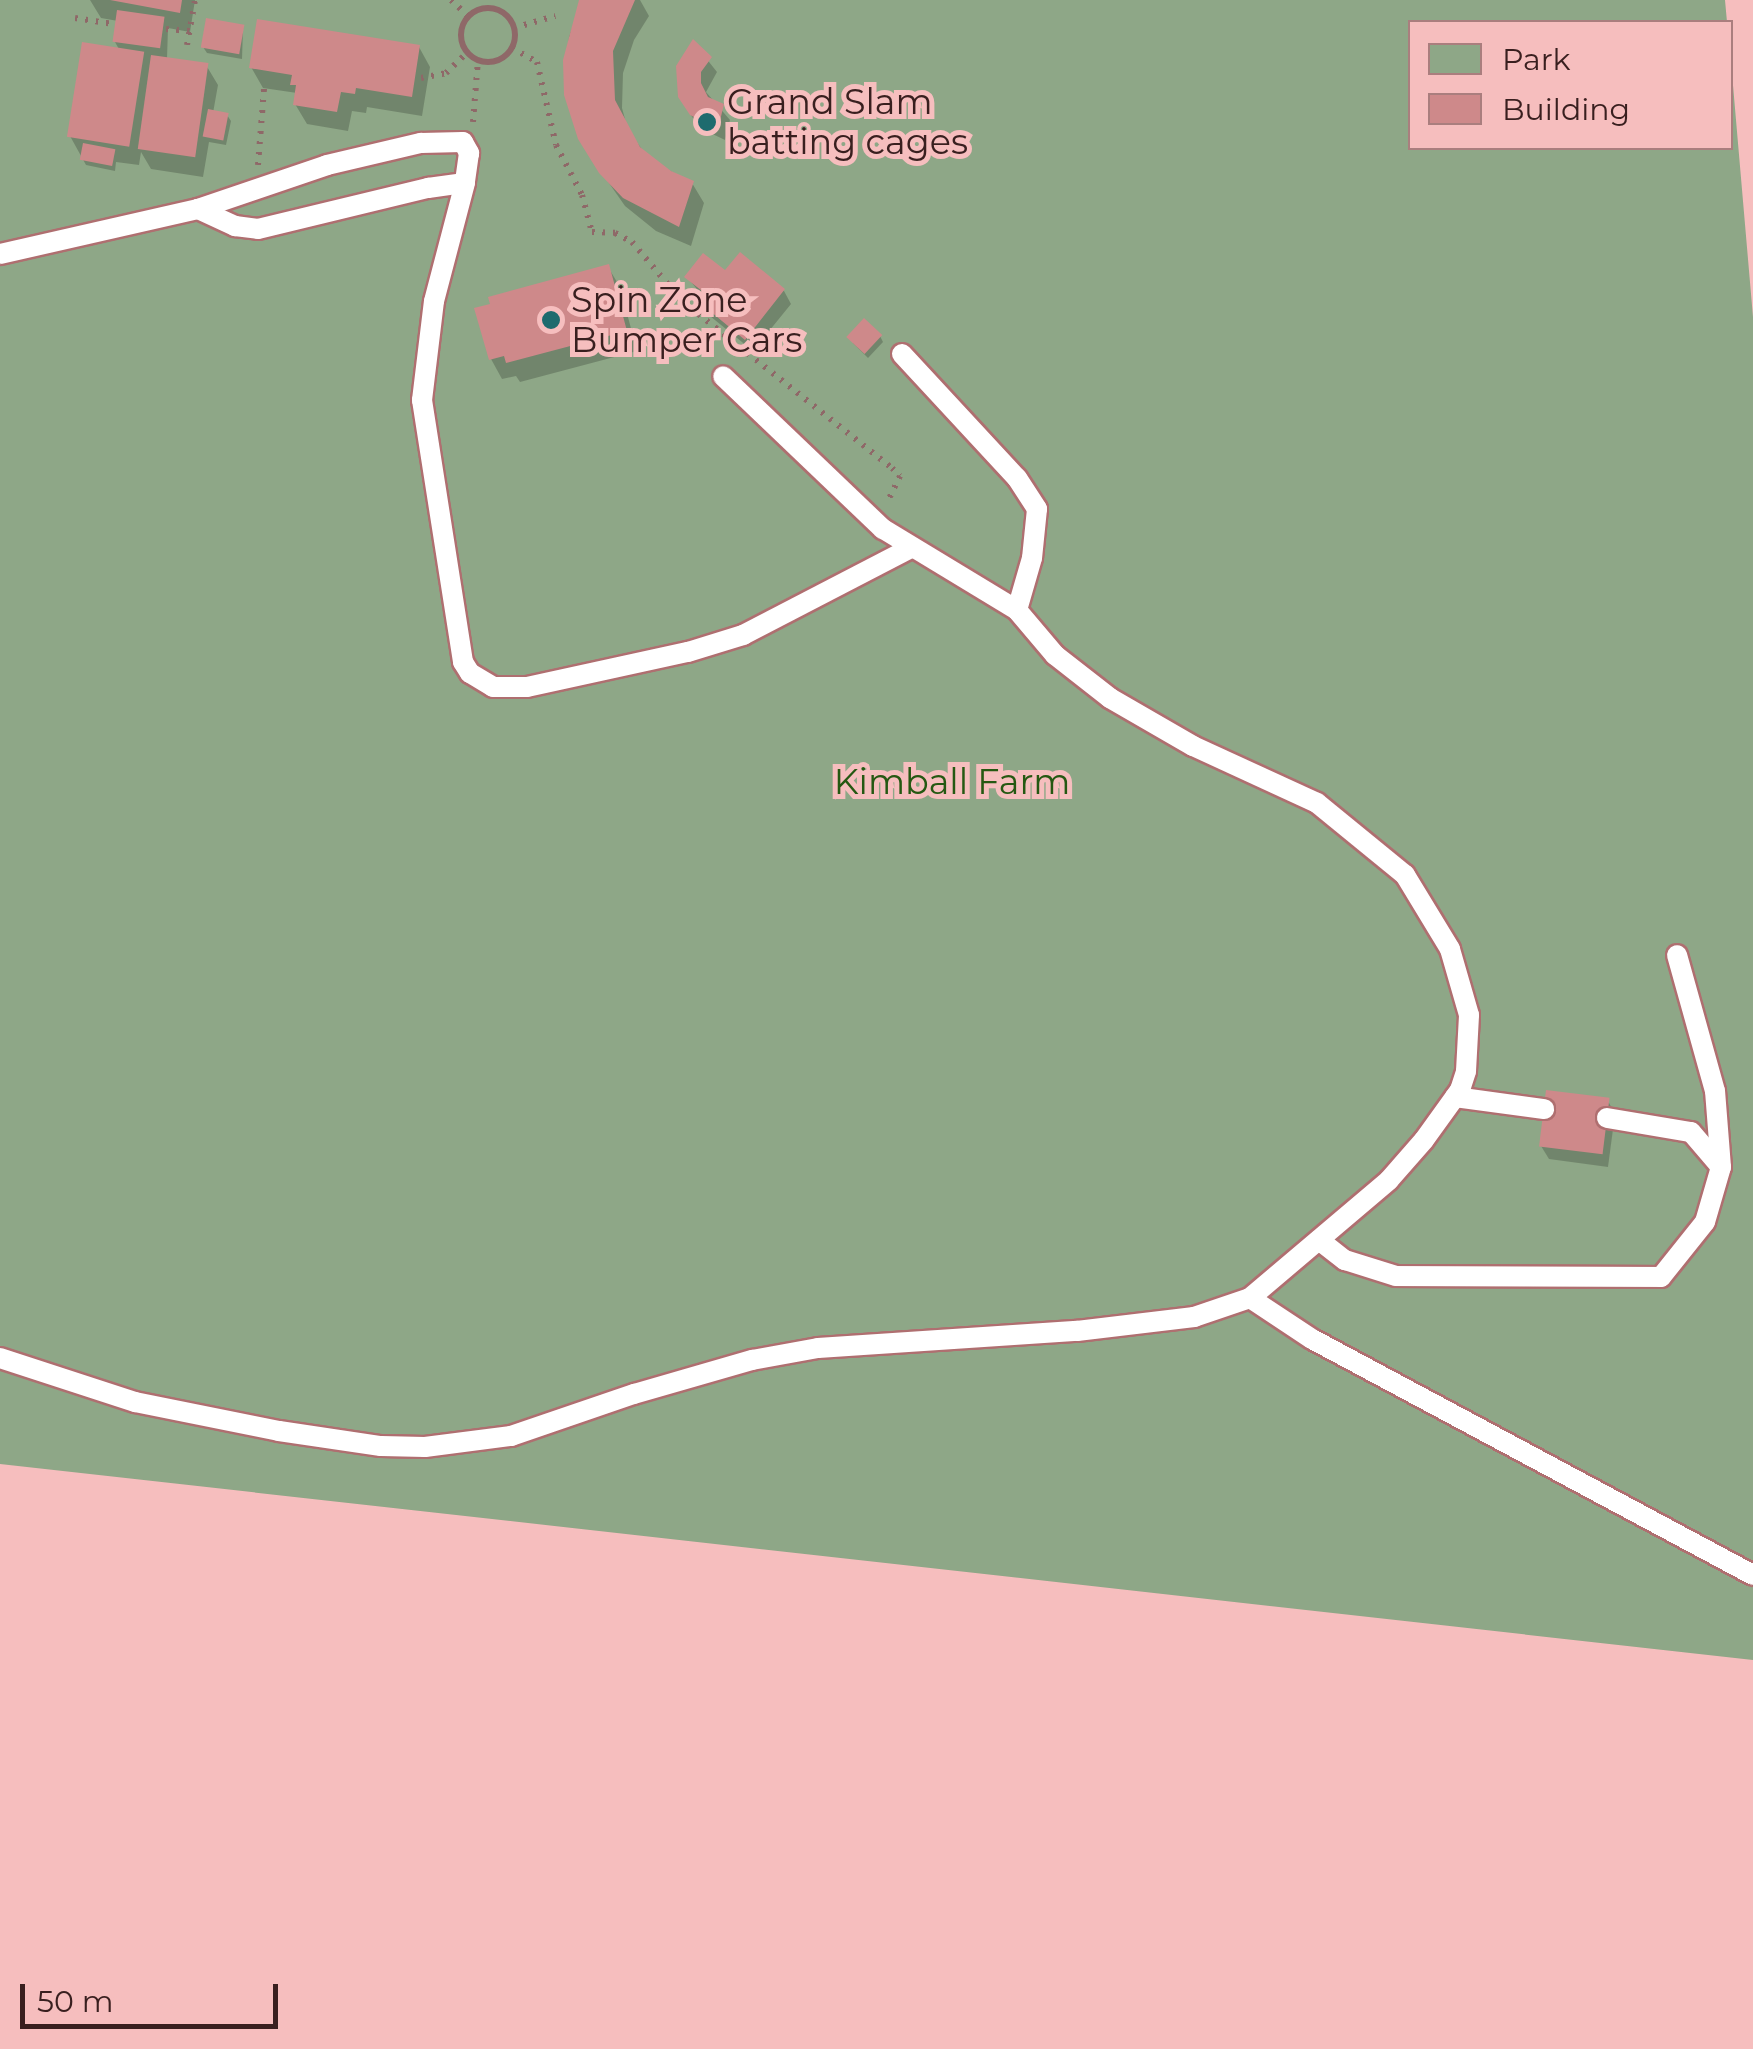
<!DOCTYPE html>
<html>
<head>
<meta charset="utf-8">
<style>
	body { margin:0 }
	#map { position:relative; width:1753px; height:2049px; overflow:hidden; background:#f6bebe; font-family:Montserrat,sans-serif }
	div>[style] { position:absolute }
	.green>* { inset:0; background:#8ea787 }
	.shadow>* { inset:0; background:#0003 }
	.building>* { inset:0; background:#ce898a; transform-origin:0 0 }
	.path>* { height:6px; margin-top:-3px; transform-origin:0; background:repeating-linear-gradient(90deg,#8f6868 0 2.5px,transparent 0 10.5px) }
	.path>.ring { margin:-3px; padding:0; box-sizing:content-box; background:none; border:6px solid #8f6868; border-radius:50% }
	.roads { filter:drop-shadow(2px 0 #af6f70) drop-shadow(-2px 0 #af6f70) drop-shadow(0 2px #af6f70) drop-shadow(0 -2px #af6f70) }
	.service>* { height:20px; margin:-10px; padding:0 10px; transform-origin:10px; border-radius:10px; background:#fff }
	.dots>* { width:28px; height:28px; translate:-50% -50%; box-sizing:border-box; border:5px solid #f6bebe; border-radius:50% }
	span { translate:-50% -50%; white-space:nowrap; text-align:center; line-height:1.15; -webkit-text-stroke:10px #f6bebe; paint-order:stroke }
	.poi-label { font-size:35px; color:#391f1f }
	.left { translate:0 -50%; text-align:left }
	.park-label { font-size:35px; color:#255812 }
	.legend { position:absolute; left:1408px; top:20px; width:325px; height:130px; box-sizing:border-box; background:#f6bebe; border:2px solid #aa7e7e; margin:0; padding:12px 18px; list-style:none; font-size:30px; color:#391f1f }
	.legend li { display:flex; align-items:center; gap:20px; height:50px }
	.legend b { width:50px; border:2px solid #aa7e7e }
	.scale { position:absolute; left:20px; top:1984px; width:258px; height:45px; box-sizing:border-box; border:5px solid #391f1f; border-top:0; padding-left:12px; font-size:30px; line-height:35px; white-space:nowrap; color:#391f1f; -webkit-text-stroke:8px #f6bebe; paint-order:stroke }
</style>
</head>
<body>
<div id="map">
	<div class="green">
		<div style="clip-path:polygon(0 0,1725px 0,1727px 22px,1410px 22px,1410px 148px,1730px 148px,1731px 62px,1753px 317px,1753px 1660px,0 1464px)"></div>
	</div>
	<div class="shadow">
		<div style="clip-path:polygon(90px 0,195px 0,190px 32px,168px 28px,167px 59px,206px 65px,218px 85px,213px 113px,227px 115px,231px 121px,226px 145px,209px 142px,203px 177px,151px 169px,141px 152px,139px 165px,116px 162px,115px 171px,86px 165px,70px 136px,120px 51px,115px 42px,118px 21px,101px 18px)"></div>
		<div style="clip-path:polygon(582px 0,640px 0,649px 16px,634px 40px,623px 73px,622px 108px,628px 130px,649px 159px,692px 183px,704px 203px,691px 246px,656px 231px,625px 206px,588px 153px,566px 77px,569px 37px)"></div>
		<div style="clip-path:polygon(243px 27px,242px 59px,207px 53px,203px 47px)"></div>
		<div style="clip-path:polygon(694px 43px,717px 72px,706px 92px,730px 120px,725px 140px,700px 128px,688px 111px)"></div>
		<div style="clip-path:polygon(419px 47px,430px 67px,422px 116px,367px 107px,366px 113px,352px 111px,348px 131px,307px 124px,295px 104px,297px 93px,263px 88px,251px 67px)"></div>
		<div style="clip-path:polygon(740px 256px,784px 291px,791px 304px,753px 351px,710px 316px,702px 303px,705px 299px,687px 277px,725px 274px)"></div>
		<div style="clip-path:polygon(608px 267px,620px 287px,637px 351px,520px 382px,516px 376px,502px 379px,491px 359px)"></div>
		<div style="clip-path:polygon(880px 336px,883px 342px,868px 358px,853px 343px)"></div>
		<div style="clip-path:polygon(1608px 1101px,1615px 1114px,1608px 1167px,1549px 1159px,1541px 1146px)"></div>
	</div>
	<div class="building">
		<div style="clip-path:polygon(110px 0,182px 0,180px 13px)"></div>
		<div style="clip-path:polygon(579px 0,635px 0,613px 51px,615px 100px,640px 147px,671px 171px,694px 181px,679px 227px,623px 198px,599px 173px,578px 139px,564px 95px,563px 60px)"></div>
		<div style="left:117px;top:10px;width:48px;height:32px;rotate:8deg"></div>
		<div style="left:206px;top:18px;width:39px;height:30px;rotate:10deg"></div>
		<div style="clip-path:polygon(257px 19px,420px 45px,412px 97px,356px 88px,355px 94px,341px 92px,337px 112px,293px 105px,296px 85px,290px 85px,292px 75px,249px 68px)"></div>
		<div style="clip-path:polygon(693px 39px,712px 57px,701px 72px,701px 83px,708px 97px,724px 104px,718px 129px,690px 115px,678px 97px,676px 66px)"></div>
		<div style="left:82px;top:42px;width:63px;height:96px;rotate:9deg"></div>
		<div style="left:151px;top:55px;width:58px;height:95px;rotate:8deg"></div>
		<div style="left:208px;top:109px;width:21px;height:28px;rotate:11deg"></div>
		<div style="left:83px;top:143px;width:33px;height:17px;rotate:11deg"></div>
		<div style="clip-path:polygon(740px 252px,785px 289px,745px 340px,699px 302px,706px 294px,684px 277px,703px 253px,725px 270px)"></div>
		<div style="clip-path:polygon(609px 264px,627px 331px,506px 363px,504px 356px,489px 360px,474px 308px,490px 304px,488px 297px)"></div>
		<div style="left:864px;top:318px;width:25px;height:26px;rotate:43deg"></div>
		<div style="left:1546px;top:1090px;width:64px;height:57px;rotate:7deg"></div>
	</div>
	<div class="path">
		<div style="left:451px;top:0;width:23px;rotate:43deg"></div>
		<div class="ring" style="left:461px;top:8px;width:48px;height:48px"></div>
		<div style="left:75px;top:18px;width:37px;rotate:9deg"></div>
		<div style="left:514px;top:28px;width:43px;rotate:-16.3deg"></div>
		<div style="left:166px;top:29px;width:24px;rotate:5deg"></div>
		<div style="left:187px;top:45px;width:46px;rotate:-79.9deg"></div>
		<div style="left:512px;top:48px;width:29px;rotate:29deg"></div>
		<div style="left:537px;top:62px;width:85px;rotate:77.1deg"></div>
		<div style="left:556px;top:145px;width:56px;rotate:62.5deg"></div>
		<div style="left:582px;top:195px;width:38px;rotate:75deg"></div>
		<div style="left:592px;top:232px;width:23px;rotate:2deg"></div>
		<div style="left:615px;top:233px;width:19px;rotate:28deg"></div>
		<div style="left:632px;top:242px;width:77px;rotate:49.7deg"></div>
		<div style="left:682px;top:301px;width:268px;rotate:38.5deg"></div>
		<div style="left:892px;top:468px;width:11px;rotate:45deg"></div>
		<div style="left:900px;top:476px;width:25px;rotate:116deg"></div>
		<div style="left:421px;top:78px;width:25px;rotate:-11deg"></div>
		<div style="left:446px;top:73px;width:30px;rotate:-44deg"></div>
		<div style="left:473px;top:122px;width:62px;rotate:-85.4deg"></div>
		<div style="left:258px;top:165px;width:77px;rotate:-85.5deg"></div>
	</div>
	<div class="roads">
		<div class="service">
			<div style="left:198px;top:209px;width:41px;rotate:24.7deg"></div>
			<div style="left:235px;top:226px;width:23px;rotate:7deg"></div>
			<div style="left:258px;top:229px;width:175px;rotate:-13.6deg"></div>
			<div style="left:428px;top:188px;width:37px;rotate:-8deg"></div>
			<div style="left:0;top:254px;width:203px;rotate:-12.8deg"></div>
			<div style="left:198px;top:209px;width:136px;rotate:-18.8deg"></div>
			<div style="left:327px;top:165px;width:97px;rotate:-13.2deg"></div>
			<div style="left:421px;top:143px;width:42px;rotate:-1.4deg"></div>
			<div style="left:463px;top:142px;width:13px;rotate:61deg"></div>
			<div style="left:469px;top:153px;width:30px;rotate:98deg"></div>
			<div style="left:465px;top:183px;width:122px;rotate:104.7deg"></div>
			<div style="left:434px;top:301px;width:100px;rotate:96.9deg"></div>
			<div style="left:422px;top:400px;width:265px;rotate:81.1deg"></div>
			<div style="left:463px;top:662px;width:13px;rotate:58deg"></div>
			<div style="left:470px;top:673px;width:27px;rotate:31deg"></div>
			<div style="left:493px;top:687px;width:34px"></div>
			<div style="left:527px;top:687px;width:165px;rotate:-12.3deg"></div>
			<div style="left:688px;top:652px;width:58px;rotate:-17.2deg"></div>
			<div style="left:743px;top:635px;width:189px;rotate:-27.4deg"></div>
			<div style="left:902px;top:354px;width:169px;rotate:47.2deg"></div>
			<div style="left:1017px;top:478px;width:37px;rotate:57deg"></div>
			<div style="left:1037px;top:509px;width:49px;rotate:95.8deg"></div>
			<div style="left:1032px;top:558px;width:54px;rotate:106.1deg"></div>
			<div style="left:1455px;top:1097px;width:90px;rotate:7.7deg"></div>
			<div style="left:1607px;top:1118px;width:85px;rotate:9.5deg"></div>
			<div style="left:1691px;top:1132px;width:46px;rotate:49.4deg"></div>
			<div style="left:1319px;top:1240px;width:33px;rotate:38deg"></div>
			<div style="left:1345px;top:1260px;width:53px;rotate:17.4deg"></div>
			<div style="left:1396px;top:1276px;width:265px;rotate:0.2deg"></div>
			<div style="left:1661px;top:1277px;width:70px;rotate:-51.3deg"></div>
			<div style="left:1705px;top:1222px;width:57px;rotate:-73.8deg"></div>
			<div style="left:1721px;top:1167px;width:76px;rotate:-94.5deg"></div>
			<div style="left:1715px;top:1091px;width:141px;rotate:-105.6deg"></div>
			<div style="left:1250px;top:1298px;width:74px;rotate:33.5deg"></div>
			<div style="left:1312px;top:1339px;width:500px;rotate:28.15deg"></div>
			<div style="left:0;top:1358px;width:142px;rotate:18.1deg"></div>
			<div style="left:135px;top:1402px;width:147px;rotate:11.4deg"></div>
			<div style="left:279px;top:1431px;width:103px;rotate:8.4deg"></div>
			<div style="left:381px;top:1446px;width:44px;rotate:1.3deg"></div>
			<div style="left:425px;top:1447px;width:87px;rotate:-7.3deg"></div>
			<div style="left:511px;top:1436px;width:130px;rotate:-18.9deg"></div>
			<div style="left:634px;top:1394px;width:123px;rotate:-16.1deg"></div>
			<div style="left:752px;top:1360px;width:67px;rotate:-10.3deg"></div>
			<div style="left:818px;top:1348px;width:260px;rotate:-3.8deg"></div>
			<div style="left:1077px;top:1331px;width:118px;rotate:-6.8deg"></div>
			<div style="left:1194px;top:1317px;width:59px;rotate:-18.7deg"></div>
			<div style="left:1250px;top:1298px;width:182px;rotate:-40.3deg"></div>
			<div style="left:1389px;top:1180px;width:53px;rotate:-48.8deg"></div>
			<div style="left:1424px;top:1140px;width:62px;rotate:-54.2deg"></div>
			<div style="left:1460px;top:1090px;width:20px;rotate:-72deg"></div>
			<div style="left:1466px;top:1071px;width:56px;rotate:-86.9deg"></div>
			<div style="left:1469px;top:1015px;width:69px;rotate:-106.1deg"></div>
			<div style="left:1450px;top:949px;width:87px;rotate:-121.3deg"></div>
			<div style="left:1405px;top:875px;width:114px;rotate:-140.7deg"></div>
			<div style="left:1317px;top:803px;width:136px;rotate:-155.3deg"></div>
			<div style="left:1193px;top:746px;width:96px;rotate:-150deg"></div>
			<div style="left:1110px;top:698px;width:70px;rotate:-142deg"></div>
			<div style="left:1055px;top:655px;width:59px;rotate:-130.2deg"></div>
			<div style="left:1017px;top:610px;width:157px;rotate:-148.8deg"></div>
			<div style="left:883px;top:529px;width:221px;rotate:-136.3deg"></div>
		</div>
	</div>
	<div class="dots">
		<div style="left:707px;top:122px;background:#1e6b6e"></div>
		<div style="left:551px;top:320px;background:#1e6b6e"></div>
	</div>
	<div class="poi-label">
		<span class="left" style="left:727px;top:122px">Grand Slam<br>batting cages</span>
		<span class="left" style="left:571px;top:320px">Spin Zone<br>Bumper Cars</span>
	</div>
	<div class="park-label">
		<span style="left:952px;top:782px">Kimball Farm</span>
	</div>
	<ul class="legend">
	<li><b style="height:28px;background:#8ea787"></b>Park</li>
	<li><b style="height:28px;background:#ce898a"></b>Building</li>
	</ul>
	<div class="scale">50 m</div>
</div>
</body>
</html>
